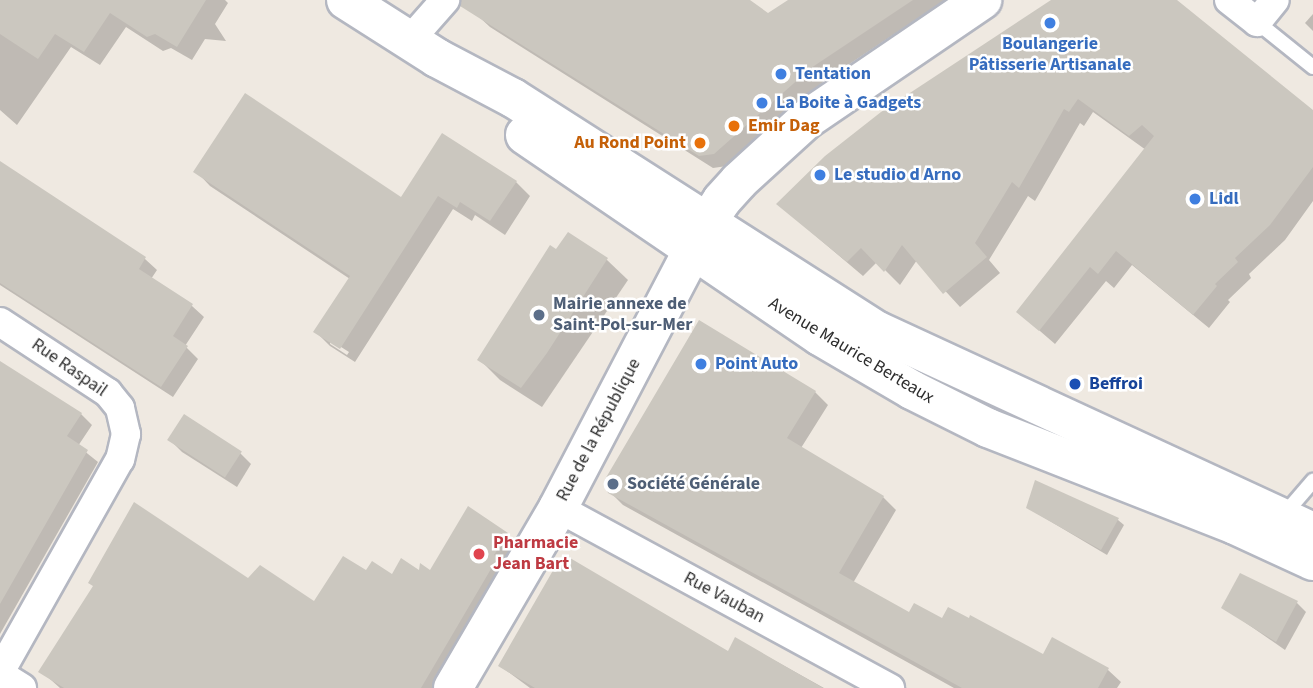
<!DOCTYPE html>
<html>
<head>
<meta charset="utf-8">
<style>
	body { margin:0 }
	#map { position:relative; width:1313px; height:688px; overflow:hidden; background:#efe9e1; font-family:"Source Sans 3",sans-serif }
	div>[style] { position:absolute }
	.shadow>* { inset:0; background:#0003 }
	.building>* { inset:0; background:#cbc7bf; transform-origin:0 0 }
	.roads { filter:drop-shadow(2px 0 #b4b7c1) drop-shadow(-2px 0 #b4b7c1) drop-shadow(0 2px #b4b7c1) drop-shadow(0 -2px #b4b7c1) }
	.lane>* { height:14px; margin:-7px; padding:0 7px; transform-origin:7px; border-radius:7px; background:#fff }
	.street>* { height:28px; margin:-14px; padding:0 14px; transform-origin:14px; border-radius:14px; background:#fff }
	.secondary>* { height:38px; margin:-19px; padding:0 19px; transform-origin:19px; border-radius:19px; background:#fff }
	.dots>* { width:19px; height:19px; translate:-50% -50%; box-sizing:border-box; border:4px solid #fff; border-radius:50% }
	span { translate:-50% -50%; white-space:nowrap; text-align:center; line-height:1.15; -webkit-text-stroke:5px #fff; paint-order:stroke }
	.shop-label { font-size:18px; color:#366cbe; font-weight:700 }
	.left { translate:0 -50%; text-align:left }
	.food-label { font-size:18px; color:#c56008; font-weight:700 }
	.right { translate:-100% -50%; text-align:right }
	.service-label { font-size:18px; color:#4e5e75; font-weight:700 }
	.street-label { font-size:18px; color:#2e2e2e }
	.transit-label { font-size:18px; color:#164399; font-weight:700 }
	.health-label { font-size:18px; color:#be3a42; font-weight:700 }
</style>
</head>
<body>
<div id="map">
	<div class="shadow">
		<div style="clip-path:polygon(0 0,225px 0,228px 3px,215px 24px,226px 41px,205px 39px,192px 60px,171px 48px,163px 51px,126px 27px,100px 65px,71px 47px,17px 125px,0 110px)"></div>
		<div style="clip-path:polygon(490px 0,747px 0,768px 15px,791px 0,945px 0,824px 81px,727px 166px,713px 168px,490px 27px,477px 15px)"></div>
		<div style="clip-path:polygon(1054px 0,1174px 0,1313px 113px,1313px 201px,1285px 240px,1249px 274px,1251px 278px,1228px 300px,1230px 302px,1209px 328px,1132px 265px,1114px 288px,1106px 281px,1055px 344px,1018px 312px,1146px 150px,1093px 112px,1084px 126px,1080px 123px,1035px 201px,1028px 196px,989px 260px,1000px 273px,960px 307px,917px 260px,900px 285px,877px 262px,863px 276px,778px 204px)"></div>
		<div style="clip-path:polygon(1313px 14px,1313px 31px,1305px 23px)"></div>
		<div style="clip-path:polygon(0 164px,145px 259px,157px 270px,151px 279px,192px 306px,204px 317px,185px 346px,198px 359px,173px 397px,0 285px)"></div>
		<div style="clip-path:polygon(evenodd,196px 171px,402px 200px,516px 182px,530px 196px,505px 235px,475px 215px,472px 221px,453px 209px,355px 362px,330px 346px,316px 332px,350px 279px,210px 186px,196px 171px,330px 340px,349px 352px,347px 355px,330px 344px,330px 340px)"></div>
		<div style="clip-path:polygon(568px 234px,607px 260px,628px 280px,542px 407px,500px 380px,480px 360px)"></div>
		<div style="clip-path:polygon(0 363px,81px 414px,92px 425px,78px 446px,98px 462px,0 634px)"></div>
		<div style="clip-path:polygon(815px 392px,828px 405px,801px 448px,883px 497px,896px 510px,853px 583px,909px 615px,943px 620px,1043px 656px,1108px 670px,1121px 682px,1117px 688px,954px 688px,623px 505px,610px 492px)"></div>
		<div style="clip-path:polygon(171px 441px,240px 453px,251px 464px,237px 487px,182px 452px)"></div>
		<div style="clip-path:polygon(1028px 508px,1118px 520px,1124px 525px,1107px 555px)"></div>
		<div style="clip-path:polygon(507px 534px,519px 547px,440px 688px,60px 688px,41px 671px,249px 580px,315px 603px,366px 572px,393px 576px,431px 572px)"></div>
		<div style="clip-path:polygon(1241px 575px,1297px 603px,1306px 612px,1285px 650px,1223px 607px)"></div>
		<div style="clip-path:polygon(736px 639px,824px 688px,530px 688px,500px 666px,728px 653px)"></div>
	</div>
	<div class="building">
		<div style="clip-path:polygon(0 0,206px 0,177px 47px,155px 34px,147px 37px,110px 13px,84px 52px,55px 34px,38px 59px,0 34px)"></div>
		<div style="clip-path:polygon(461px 0,750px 0,768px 13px,788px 0,913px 0,811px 68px,714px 154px,699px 156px,460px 6px)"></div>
		<div style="clip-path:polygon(1051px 0,1177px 0,1313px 110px,1313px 167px,1270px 225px,1235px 258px,1238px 262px,1215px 284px,1217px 286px,1193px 315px,1116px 251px,1098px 274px,1090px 267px,1039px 331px,1016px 312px,1154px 136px,1142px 125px,1129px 136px,1078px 99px,1069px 112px,1064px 109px,1019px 188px,1012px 182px,975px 243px,987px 257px,943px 294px,902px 245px,884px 272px,861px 248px,847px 262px,776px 204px,825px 156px,881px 112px)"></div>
		<div style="clip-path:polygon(245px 93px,401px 197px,442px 133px,517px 181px,490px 221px,460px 202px,457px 208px,438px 196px,340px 349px,313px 332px,350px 276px,193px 172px)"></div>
		<div style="clip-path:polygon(0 161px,146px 257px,139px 269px,193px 304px,173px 336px,188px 346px,161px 387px,0 283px)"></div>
		<div style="clip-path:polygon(568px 232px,608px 258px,547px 353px,521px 388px,477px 360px,550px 245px,556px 249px)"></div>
		<div style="clip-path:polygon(699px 320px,816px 391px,787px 438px,884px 496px,839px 573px,909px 612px,914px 603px,942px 618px,948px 607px,969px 618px,970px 615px,1043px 654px,1052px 637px,1109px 668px,1098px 688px,962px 688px,608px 493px,604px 481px)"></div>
		<div style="clip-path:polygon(0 361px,82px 413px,67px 436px,88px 450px,0 604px)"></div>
		<div style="left:184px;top:414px;width:69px;height:31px;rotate:33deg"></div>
		<div style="clip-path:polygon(1035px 480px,1119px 518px,1101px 550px,1026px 508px)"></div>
		<div style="clip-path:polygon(134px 502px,248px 578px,260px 565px,314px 601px,343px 556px,366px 570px,372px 561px,392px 574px,401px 558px,419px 570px,420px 563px,430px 570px,468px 506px,508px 533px,494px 555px,498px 557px,421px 688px,64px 688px,38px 672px,93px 586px,88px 583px)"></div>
		<div style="clip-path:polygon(570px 558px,728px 651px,735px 637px,823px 688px,535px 688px,498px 666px,559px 560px)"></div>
		<div style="clip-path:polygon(1240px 573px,1298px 601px,1276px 642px,1221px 608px)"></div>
	</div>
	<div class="roads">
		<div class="lane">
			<div style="left:1257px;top:22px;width:72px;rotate:38.8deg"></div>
			<div style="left:1282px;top:517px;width:48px;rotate:-49.3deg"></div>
		</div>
		<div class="street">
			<div style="left:1229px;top:0;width:36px;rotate:38deg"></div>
			<div style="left:1257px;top:22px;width:28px;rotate:-51deg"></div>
			<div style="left:409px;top:41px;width:55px;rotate:-48.7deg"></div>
			<div style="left:0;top:322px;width:129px;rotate:33.3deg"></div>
			<div style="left:108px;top:393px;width:19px;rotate:51deg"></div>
			<div style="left:120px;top:408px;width:27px;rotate:77deg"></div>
			<div style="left:126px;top:434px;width:26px;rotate:103deg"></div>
			<div style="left:120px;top:459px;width:244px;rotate:119.4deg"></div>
			<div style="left:558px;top:508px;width:378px;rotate:28.5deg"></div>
			<div style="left:0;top:674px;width:26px;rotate:32deg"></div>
		</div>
		<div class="secondary">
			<div style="left:346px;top:0;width:108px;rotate:32.5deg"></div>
			<div style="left:437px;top:58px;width:86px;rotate:27.8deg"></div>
			<div style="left:513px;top:98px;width:433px;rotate:32.6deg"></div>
			<div style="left:878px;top:331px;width:479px;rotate:24.8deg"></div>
			<div style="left:525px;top:135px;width:357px;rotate:34.3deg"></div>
			<div style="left:820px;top:336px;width:107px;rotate:30.4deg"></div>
			<div style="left:912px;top:390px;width:85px;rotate:26.6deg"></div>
			<div style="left:988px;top:428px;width:265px;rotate:21.4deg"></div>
			<div style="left:1235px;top:525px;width:86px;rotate:24.8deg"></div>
			<div style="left:453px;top:688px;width:208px;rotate:-59.7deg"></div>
			<div style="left:558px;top:508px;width:322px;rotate:-62.4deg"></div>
			<div style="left:707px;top:223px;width:27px;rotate:-57deg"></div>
			<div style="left:722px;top:200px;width:25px;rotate:-48deg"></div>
			<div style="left:739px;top:181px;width:92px;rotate:-42.4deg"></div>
			<div style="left:807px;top:119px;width:212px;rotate:-34.2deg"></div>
		</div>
	</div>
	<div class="dots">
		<div style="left:1050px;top:23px;background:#3f7fe0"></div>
		<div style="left:781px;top:74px;background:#3f7fe0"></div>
		<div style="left:762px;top:103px;background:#3f7fe0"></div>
		<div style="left:734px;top:126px;background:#e8710a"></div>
		<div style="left:700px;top:143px;background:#e8710a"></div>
		<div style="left:820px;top:175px;background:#3f7fe0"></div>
		<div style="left:1195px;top:199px;background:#3f7fe0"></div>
		<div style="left:539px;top:315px;background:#5c6f8a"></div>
		<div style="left:701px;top:364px;background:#3f7fe0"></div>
		<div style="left:1075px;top:384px;background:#1a4fb4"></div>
		<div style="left:613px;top:484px;background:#5c6f8a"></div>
		<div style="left:479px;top:554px;background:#e0444e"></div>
	</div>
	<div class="shop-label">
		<span style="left:1050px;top:55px">Boulangerie<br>Pâtisserie Artisanale</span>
		<span class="left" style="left:795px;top:74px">Tentation</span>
		<span class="left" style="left:776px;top:103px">La Boite à Gadgets</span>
		<span class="left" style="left:834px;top:175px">Le studio d Arno</span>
		<span class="left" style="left:1209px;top:199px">Lidl</span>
		<span class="left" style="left:715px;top:364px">Point Auto</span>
	</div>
	<div class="food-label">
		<span class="left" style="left:748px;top:126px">Emir Dag</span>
		<span class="right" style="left:686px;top:143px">Au Rond Point</span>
	</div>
	<div class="service-label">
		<span class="left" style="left:553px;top:315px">Mairie annexe de<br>Saint-Pol-sur-Mer</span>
		<span class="left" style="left:627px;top:484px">Société Générale</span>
	</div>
	<div class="street-label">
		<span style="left:851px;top:351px;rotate:31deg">Avenue Maurice Berteaux</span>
		<span style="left:69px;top:368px;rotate:35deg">Rue Raspail</span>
		<span style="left:599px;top:430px;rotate:-62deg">Rue de la République</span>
		<span style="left:724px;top:598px;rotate:28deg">Rue Vauban</span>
	</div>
	<div class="transit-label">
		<span class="left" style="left:1089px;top:384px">Beffroi</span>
	</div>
	<div class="health-label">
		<span class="left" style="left:493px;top:554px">Pharmacie<br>Jean Bart</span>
	</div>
</div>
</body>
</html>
